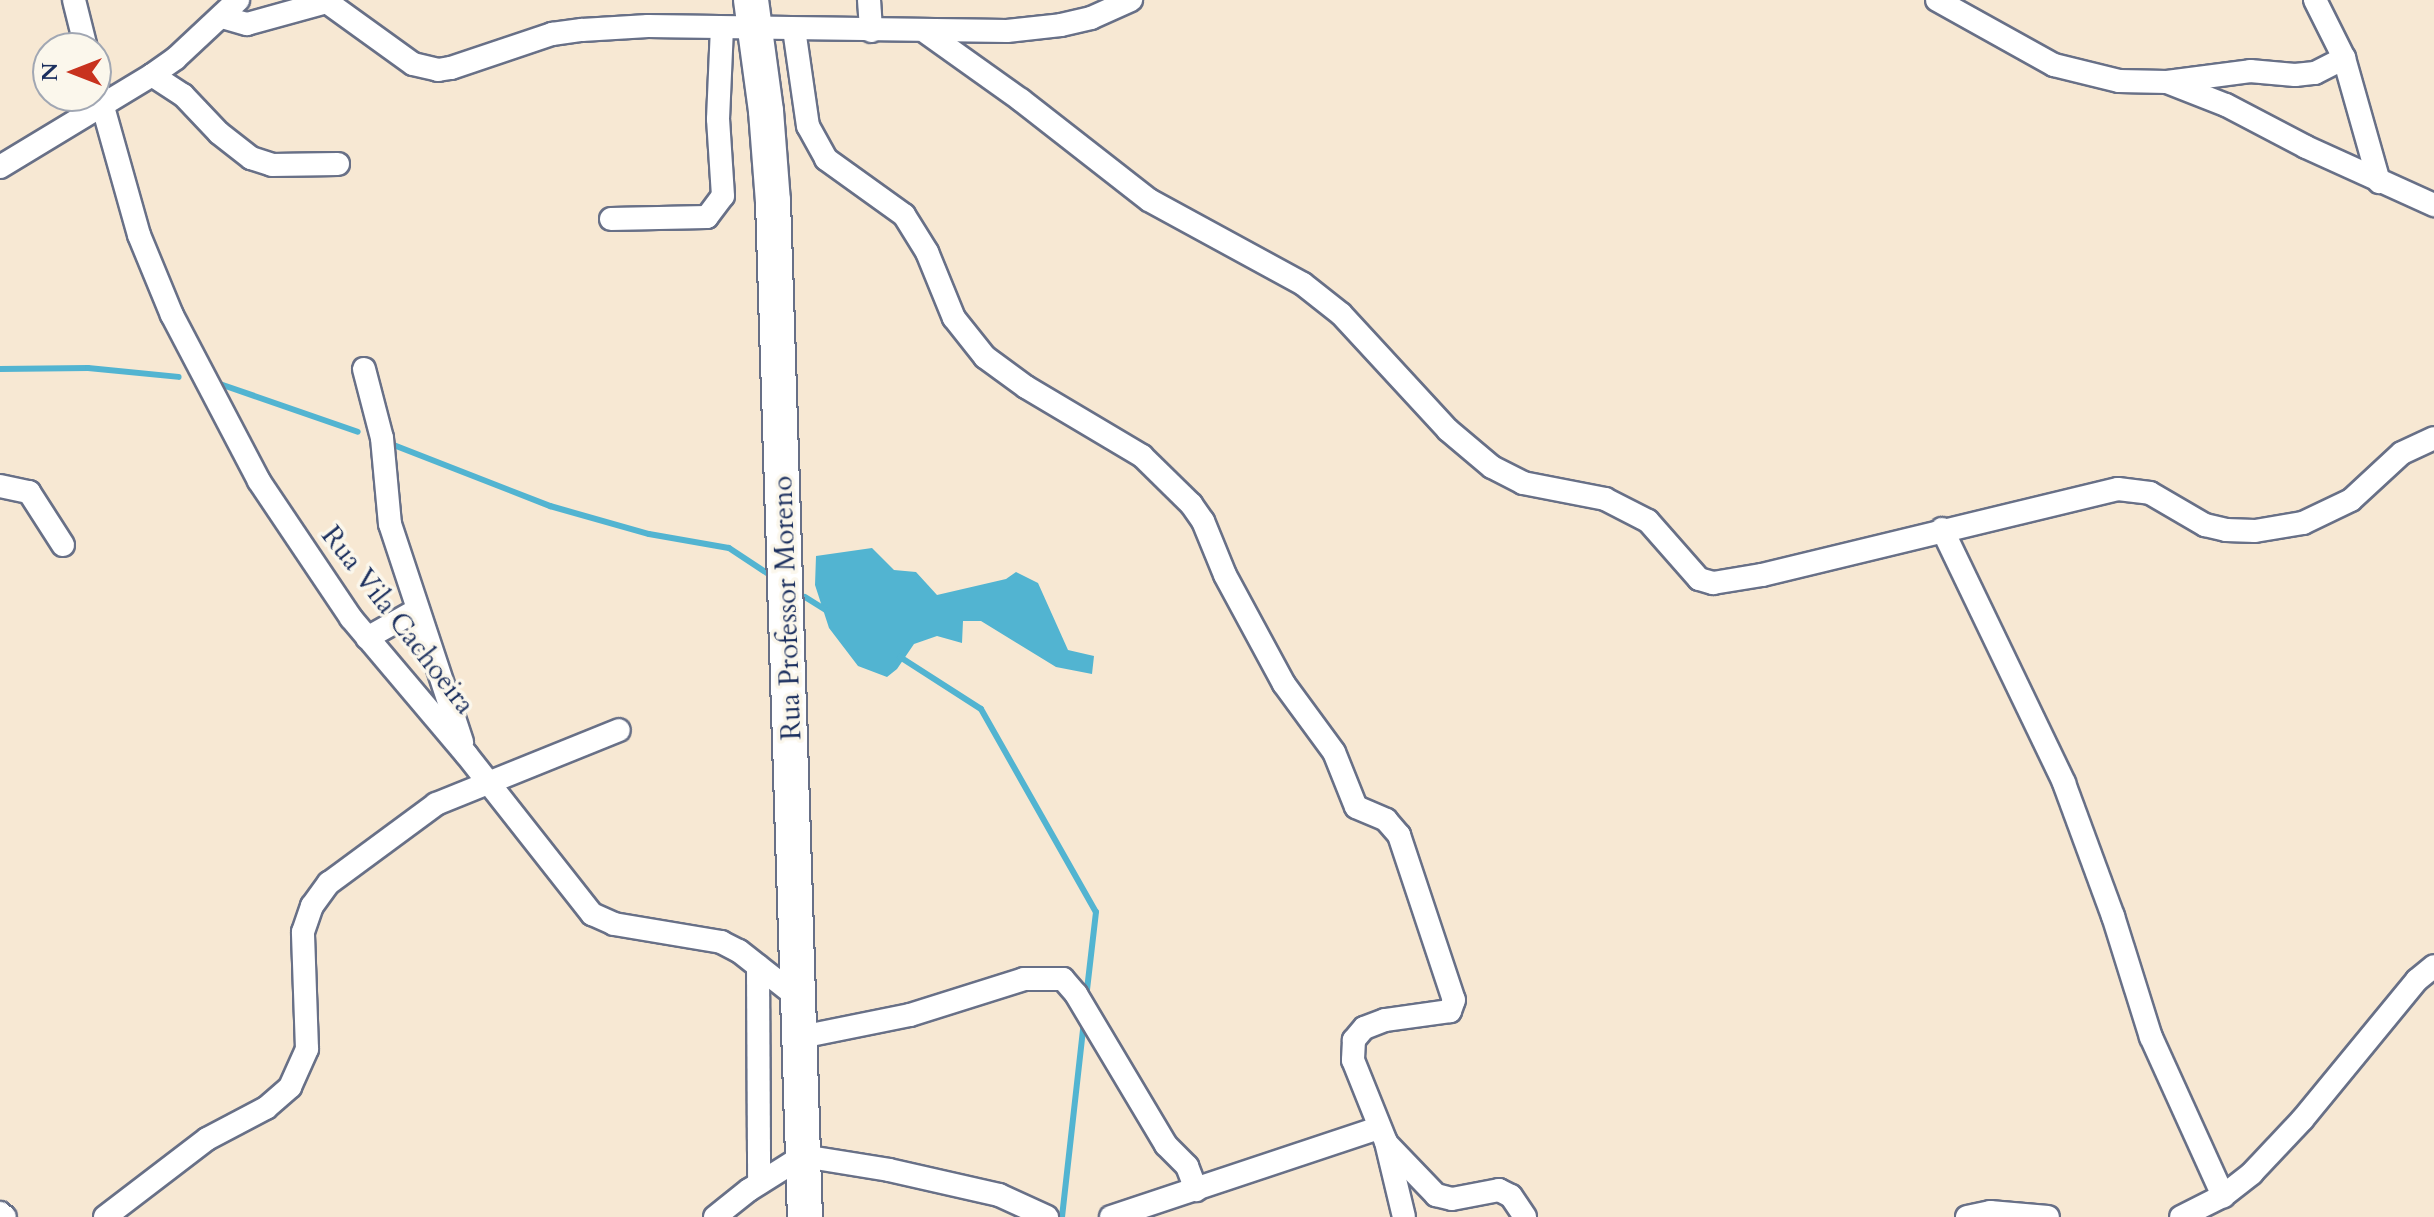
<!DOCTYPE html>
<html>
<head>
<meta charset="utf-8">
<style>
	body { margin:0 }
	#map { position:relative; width:2434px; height:1217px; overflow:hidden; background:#f7e8d3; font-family:Cardo,serif }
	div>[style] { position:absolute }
	.water>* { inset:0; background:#52b4d1 }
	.stream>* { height:6px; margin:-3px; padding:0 3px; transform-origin:3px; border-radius:3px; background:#52b4d1 }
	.roads { filter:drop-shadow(2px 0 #687087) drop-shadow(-2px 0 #687087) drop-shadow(0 2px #687087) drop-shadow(0 -2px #687087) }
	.minor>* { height:22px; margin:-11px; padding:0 11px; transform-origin:11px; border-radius:11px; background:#fff }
	.highway>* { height:34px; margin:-17px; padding:0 17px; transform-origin:17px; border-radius:17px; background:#fff }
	span { translate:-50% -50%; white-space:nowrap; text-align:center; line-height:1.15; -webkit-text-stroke:7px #fbf7ec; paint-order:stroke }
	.street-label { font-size:28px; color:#1b2f5e }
	.north { position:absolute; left:32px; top:32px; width:80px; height:80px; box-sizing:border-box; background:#fbf7ec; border:2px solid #a1a7b3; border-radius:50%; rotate:270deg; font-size:22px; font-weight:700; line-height:32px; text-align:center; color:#1b2f5e }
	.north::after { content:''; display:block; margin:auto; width:28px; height:36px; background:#c8321e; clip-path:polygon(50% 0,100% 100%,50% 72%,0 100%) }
</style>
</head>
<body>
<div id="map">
	<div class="water">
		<div style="clip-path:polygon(872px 548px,894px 570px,916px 572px,937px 595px,1006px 579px,1016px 572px,1038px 583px,1068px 650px,1094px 656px,1092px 674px,1056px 667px,981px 621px,963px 621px,962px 643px,937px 636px,914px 644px,897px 669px,887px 677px,858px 666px,829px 628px,815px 585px,816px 556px)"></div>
	</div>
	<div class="stream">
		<div style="left:0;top:369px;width:88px;rotate:-0.7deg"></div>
		<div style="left:88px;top:368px;width:91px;rotate:5.6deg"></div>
		<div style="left:214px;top:382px;width:152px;rotate:19.1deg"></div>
		<div style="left:391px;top:444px;width:171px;rotate:21.3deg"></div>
		<div style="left:550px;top:506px;width:103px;rotate:15.8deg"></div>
		<div style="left:649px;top:534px;width:81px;rotate:9.9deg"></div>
		<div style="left:729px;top:548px;width:49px;rotate:33.4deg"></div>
		<div style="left:805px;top:597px;width:25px;rotate:32deg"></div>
		<div style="left:900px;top:657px;width:96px;rotate:32.7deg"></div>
		<div style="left:981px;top:709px;width:233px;rotate:60.5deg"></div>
		<div style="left:1096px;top:912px;width:88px;rotate:96.6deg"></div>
		<div style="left:1062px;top:1217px;width:196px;rotate:-83.6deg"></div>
	</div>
	<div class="roads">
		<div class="minor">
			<div style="left:74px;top:0;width:49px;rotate:76deg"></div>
			<div style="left:869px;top:0;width:31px;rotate:86deg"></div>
			<div style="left:1937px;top:0;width:134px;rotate:29.1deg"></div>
			<div style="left:2054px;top:65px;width:67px;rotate:13.8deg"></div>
			<div style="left:2119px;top:81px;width:48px;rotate:1.2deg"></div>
			<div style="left:2167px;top:82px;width:63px;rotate:21.3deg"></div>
			<div style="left:2226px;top:105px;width:90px;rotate:27.7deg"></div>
			<div style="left:2306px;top:147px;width:141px;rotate:24.4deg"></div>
			<div style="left:2315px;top:0;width:65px;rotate:63.4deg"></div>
			<div style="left:2344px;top:58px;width:129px;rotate:74.2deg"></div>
			<div style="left:222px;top:17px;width:26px;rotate:16deg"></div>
			<div style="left:247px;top:24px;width:83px;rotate:-15.4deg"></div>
			<div style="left:327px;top:2px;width:106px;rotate:35.8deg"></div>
			<div style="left:413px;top:64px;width:26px;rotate:13deg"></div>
			<div style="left:438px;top:70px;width:13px;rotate:-9deg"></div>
			<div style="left:451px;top:68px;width:107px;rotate:-18.6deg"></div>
			<div style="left:552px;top:34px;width:30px;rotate:-8deg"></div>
			<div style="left:582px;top:30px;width:66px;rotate:-3.5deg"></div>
			<div style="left:648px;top:26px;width:359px;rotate:0.8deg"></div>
			<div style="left:1007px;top:31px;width:54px;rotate:-6.3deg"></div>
			<div style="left:1061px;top:25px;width:31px;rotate:-13deg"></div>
			<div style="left:1091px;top:18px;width:44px;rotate:-24.2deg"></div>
			<div style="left:794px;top:29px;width:98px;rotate:81.8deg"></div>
			<div style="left:808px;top:126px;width:38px;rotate:61deg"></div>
			<div style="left:826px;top:159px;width:96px;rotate:35.7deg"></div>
			<div style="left:904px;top:215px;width:44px;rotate:58.1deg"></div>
			<div style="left:927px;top:252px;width:71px;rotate:67.8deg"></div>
			<div style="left:954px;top:318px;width:50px;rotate:51.5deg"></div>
			<div style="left:985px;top:357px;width:51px;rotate:36.2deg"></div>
			<div style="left:1026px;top:387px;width:135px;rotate:30.7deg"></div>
			<div style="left:1142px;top:456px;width:69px;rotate:44.4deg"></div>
			<div style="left:1191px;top:504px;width:21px;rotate:55deg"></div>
			<div style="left:1203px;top:521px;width:58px;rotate:67.8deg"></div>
			<div style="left:1225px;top:575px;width:124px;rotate:61.6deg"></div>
			<div style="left:1284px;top:684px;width:84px;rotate:53.7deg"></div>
			<div style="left:1334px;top:752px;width:59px;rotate:68.2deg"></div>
			<div style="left:1356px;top:807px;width:33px;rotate:23deg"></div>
			<div style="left:1386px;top:820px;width:20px;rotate:49deg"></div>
			<div style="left:1399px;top:835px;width:174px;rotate:71.6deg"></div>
			<div style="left:1454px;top:1000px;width:12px;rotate:110deg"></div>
			<div style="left:1450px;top:1011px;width:66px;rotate:172.1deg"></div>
			<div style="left:1385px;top:1020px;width:22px;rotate:159deg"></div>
			<div style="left:1364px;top:1028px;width:16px;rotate:130deg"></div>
			<div style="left:1354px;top:1040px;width:20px;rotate:93deg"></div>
			<div style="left:1353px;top:1060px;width:88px;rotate:68.1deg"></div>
			<div style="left:1386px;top:1142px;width:77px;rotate:76.5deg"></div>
			<div style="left:927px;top:33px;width:115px;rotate:35.5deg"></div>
			<div style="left:1021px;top:100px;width:162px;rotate:38deg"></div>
			<div style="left:1149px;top:200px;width:175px;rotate:28.6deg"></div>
			<div style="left:1303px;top:284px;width:48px;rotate:38.3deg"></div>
			<div style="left:1341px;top:314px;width:158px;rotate:47.3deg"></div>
			<div style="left:1448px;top:430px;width:57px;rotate:40.1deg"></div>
			<div style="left:1492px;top:467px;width:35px;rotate:27deg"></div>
			<div style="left:1523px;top:483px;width:84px;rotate:11deg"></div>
			<div style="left:1605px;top:499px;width:48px;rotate:27.1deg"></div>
			<div style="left:1648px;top:521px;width:77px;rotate:48.7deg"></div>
			<div style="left:1699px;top:579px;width:15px;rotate:16deg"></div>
			<div style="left:1713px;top:583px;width:50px;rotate:-9.3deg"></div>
			<div style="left:1762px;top:575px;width:366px;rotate:-13.6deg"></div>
			<div style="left:2118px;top:489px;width:32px;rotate:7deg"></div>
			<div style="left:2150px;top:493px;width:64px;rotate:30.2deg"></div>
			<div style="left:2205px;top:525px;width:22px;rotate:13deg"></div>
			<div style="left:2226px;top:530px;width:29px;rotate:2deg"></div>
			<div style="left:2255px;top:531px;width:49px;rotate:-9.5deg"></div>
			<div style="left:2303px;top:523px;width:53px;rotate:-25.6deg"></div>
			<div style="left:2351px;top:500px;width:69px;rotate:-42.7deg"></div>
			<div style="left:2402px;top:453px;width:35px;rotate:-25deg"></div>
			<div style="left:152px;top:75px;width:37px;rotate:33deg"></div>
			<div style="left:183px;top:95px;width:52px;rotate:46.5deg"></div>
			<div style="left:219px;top:133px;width:41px;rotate:38deg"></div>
			<div style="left:251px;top:158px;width:22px;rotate:18deg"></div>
			<div style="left:272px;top:165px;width:66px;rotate:-0.9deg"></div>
			<div style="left:96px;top:82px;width:159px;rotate:74.3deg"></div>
			<div style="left:139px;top:235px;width:87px;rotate:67.6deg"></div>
			<div style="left:172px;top:315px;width:187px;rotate:62.3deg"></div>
			<div style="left:259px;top:481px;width:165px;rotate:56.1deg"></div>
			<div style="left:351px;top:618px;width:178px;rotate:49.8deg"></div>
			<div style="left:466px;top:754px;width:204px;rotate:51.8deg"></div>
			<div style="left:592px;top:914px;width:24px;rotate:24deg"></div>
			<div style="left:614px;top:924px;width:109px;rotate:9.5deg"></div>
			<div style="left:721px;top:942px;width:20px;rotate:27deg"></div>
			<div style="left:739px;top:951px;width:78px;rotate:38.2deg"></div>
			<div style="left:2167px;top:82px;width:84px;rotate:-7.5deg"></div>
			<div style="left:2250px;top:71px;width:45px;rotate:5.1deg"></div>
			<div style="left:2295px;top:75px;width:20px;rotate:-6deg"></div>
			<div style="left:2315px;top:73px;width:33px;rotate:-27deg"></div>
			<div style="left:0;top:167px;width:178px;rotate:-31.2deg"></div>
			<div style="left:152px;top:75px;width:29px;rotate:-35deg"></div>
			<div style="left:176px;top:58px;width:85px;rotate:-43.1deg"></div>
			<div style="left:611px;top:219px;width:96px;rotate:-1.2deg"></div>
			<div style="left:707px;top:217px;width:26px;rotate:-53deg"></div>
			<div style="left:723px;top:196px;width:77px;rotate:-93.7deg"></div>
			<div style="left:718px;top:119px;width:91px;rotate:-87.5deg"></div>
			<div style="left:364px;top:369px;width:71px;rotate:75.4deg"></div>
			<div style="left:382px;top:438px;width:86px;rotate:84.7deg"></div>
			<div style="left:390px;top:524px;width:230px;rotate:71.7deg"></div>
			<div style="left:0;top:486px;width:30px;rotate:12deg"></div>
			<div style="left:29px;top:492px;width:63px;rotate:57.3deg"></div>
			<div style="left:1942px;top:529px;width:282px;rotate:64.3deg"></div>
			<div style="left:2064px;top:783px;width:142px;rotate:69.8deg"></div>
			<div style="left:2113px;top:916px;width:127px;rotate:72.6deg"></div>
			<div style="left:2151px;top:1037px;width:175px;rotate:65.6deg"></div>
			<div style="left:367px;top:638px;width:57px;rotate:-29.2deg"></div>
			<div style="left:758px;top:966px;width:217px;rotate:89.7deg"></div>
			<div style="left:801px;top:1037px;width:111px;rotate:-11.4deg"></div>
			<div style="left:910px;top:1015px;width:120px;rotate:-17.5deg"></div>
			<div style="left:1024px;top:979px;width:39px"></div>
			<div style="left:1063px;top:979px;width:20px;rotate:49deg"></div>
			<div style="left:1076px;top:994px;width:176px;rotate:59.2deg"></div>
			<div style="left:1166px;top:1145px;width:30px;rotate:45deg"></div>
			<div style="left:1187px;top:1166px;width:26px;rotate:69deg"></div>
			<div style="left:1387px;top:1144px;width:71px;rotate:46.1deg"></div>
			<div style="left:1436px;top:1195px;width:16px;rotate:14deg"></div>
			<div style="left:1452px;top:1199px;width:48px;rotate:-10.8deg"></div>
			<div style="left:1499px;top:1190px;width:13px;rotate:27deg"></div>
			<div style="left:1511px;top:1196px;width:25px;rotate:56deg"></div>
			<div style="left:0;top:1213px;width:6px;rotate:39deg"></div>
			<div style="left:105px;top:1217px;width:128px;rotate:-37.4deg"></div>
			<div style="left:207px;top:1139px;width:67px;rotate:-27.7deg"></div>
			<div style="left:266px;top:1108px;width:32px;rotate:-41deg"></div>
			<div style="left:290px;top:1087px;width:42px;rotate:-65.9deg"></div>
			<div style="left:307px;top:1049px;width:117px;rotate:-92deg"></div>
			<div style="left:303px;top:932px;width:28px;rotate:-71deg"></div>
			<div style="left:312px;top:906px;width:29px;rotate:-54deg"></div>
			<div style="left:329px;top:883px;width:133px;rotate:-36.4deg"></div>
			<div style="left:436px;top:804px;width:197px;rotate:-22deg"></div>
			<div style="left:715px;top:1217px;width:43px;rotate:-38.5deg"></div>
			<div style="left:749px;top:1190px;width:64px;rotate:-32.2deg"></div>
			<div style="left:803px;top:1156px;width:87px;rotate:9.2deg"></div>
			<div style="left:889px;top:1170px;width:113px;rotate:12.8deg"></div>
			<div style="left:999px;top:1195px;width:53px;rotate:24.6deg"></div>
			<div style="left:1111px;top:1217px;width:282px;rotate:-18.4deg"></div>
			<div style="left:1967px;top:1217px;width:24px;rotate:-12deg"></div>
			<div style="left:1990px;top:1212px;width:58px;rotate:4.9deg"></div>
			<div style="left:2181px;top:1217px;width:47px;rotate:-26.6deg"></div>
			<div style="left:2223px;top:1196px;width:37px;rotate:-38deg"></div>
			<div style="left:2252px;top:1173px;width:73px;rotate:-46.7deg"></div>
			<div style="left:2302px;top:1120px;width:181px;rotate:-50.6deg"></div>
			<div style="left:2417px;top:980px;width:22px;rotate:-39deg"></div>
		</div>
		<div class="highway">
			<div style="left:751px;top:0;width:112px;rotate:82.3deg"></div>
			<div style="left:766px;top:111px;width:90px;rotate:85.6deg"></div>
			<div style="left:773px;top:201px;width:1017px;rotate:88.2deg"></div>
		</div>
	</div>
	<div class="street-label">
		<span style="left:787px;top:608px;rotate:-92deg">Rua Professor Moreno</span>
		<span style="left:398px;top:620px;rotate:52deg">Rua Vila Cachoeira</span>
	</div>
	<div class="north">N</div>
</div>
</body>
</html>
